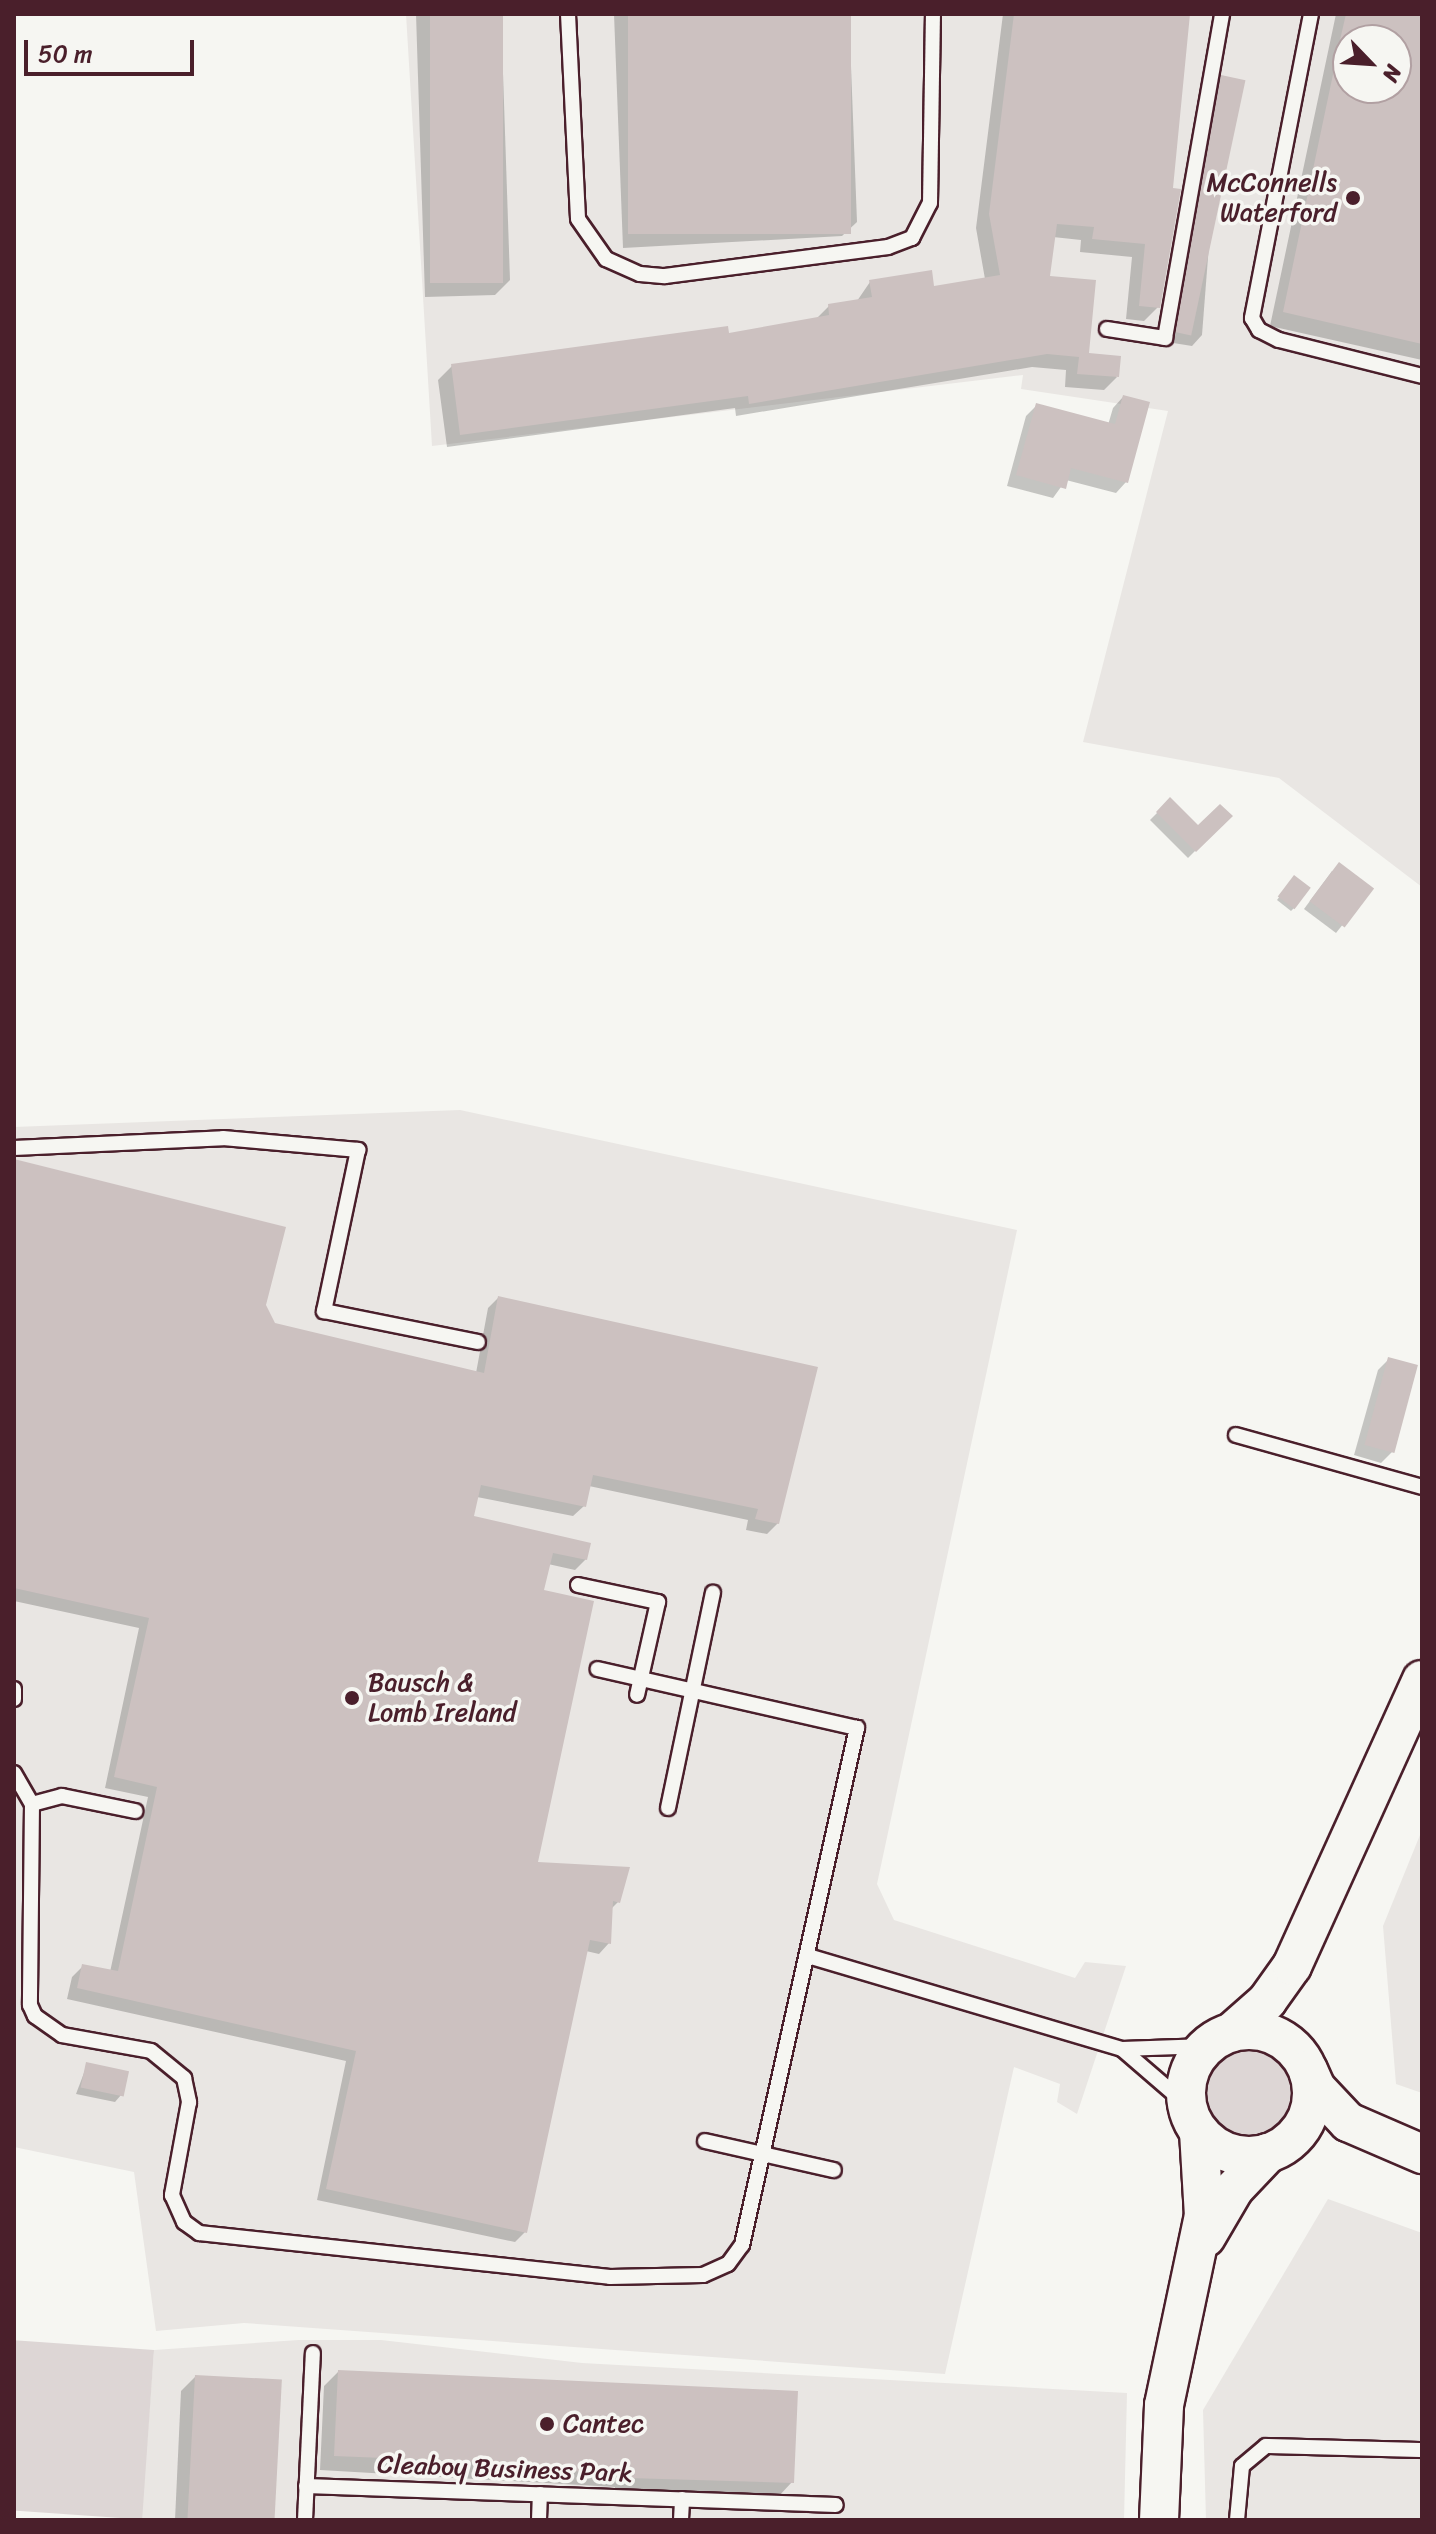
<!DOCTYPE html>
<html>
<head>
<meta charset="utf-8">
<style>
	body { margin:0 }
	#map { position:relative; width:1436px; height:2534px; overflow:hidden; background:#f6f6f2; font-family:Sriracha,sans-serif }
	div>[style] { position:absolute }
	.built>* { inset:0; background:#e9e6e3 }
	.green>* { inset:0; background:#ddd6d5; transform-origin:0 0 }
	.round { border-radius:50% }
	.shadow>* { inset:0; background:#0003 }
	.building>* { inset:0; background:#ccc1c0; transform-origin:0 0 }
	.roads { filter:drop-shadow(2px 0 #4a1f2b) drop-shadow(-2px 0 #4a1f2b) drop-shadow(0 2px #4a1f2b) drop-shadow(0 -2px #4a1f2b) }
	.lane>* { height:14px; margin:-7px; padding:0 7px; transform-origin:7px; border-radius:7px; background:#f6f6f2 }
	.secondary>* { height:38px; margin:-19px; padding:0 19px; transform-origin:19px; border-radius:19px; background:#f6f6f2 }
	.secondary>.ring { margin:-19px; padding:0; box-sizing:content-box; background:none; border:38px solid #f6f6f2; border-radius:50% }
	.dots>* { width:22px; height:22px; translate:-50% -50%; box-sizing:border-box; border:4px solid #f6f6f2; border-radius:50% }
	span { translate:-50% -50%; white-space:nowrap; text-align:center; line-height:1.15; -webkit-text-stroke:7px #f6f6f2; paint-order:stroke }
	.poi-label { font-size:26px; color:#4a1f2b }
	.right { translate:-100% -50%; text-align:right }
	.left { translate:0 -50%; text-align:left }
	.street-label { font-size:26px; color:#4a1f2b }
	.frame { position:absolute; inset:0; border:16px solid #4a1f2b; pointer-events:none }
	.north { position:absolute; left:1332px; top:24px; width:80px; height:80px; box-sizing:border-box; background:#f6f6f2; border:2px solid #b1a0a2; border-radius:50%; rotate:115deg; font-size:22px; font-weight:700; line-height:32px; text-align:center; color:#4a1f2b }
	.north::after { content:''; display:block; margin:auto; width:28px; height:36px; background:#4a1f2b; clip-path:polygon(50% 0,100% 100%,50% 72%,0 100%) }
	.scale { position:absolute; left:24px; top:40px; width:170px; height:36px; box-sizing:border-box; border:4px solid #4a1f2b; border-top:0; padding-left:10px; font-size:24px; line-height:28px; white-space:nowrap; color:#4a1f2b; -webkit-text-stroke:6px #f6f6f2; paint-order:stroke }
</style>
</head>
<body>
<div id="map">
	<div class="built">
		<div style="clip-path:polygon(evenodd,406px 14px,1422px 14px,1422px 887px,1279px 778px,1083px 742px,1168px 411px,1021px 389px,1023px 375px,432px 446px,406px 14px,1348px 40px,1396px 40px,1396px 88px,1348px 88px,1348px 40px)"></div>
		<div style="clip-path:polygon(460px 1110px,1017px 1230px,877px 1884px,894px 1920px,1075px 1978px,1085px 1962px,1126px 1966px,1077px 2114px,1057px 2102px,1060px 2084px,1014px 2067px,945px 2374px,244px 2323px,156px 2331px,134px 2172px,14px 2147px,14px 1127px)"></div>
		<div style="clip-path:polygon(1422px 1830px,1422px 2093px,1396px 2084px,1383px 1926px)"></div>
		<div style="clip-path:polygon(1328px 2199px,1422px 2233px,1422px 2520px,1206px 2520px,1203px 2410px)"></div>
		<div style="clip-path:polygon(299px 2340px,381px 2340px,582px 2363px,1127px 2393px,1124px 2520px,141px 2520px,154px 2350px)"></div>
	</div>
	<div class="green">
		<div class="round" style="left:1205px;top:2050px;width:86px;height:86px"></div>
		<div style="left:154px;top:2350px;width:170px;height:140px;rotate:94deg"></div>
	</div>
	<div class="shadow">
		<div style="clip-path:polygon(416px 14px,501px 14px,510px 280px,495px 295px,425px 297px)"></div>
		<div style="clip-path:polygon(614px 14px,849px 14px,857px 222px,842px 236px,623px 248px)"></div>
		<div style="clip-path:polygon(1003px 14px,1186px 14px,1158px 307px,1144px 321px,1126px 319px,1132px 257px,1080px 252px,1081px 240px,1053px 237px,1048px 278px,1087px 355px,1117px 377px,1104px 390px,1065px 387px,1066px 370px,1032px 367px,736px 416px,735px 408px,447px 447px,438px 380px,452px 366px,727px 335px,815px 320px,829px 306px,857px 301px,870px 282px,933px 288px,985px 279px,976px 228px)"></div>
		<div style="clip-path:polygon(evenodd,1336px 14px,1422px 14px,1422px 360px,1270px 326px,1336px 14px,1348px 40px,1396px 40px,1396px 88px,1348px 88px,1348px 40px)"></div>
		<div style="clip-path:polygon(1222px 77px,1202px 335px,1192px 346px,1167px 342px,1211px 88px)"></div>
		<div style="clip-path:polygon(1123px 397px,1126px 482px,1116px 493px,1066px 480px,1053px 498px,1007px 486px,1026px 416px,1037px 405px,1108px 425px,1113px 408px)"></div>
		<div style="clip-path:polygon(1170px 800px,1198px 828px,1230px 816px,1188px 858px,1150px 820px)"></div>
		<div style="clip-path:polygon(1332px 871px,1371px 889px,1336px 933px,1304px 909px)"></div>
		<div style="clip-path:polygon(1291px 881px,1294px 908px,1291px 911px,1277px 900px)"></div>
		<div style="clip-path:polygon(14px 1161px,264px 1306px,274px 1325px,476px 1373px,488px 1308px,498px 1298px,778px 1523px,767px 1534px,746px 1530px,748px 1520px,589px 1486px,584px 1506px,573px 1516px,477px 1497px,472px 1518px,586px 1559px,575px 1570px,548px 1564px,542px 1592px,536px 1864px,618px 1902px,610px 1910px,609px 1943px,599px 1954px,586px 1951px,525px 2232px,515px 2242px,317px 2200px,346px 2061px,67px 1999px,72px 1977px,83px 1966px,110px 1972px,148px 1797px,105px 1788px,139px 1628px,14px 1601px)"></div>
		<div style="clip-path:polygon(1389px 1359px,1392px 1452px,1381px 1463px,1354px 1455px,1378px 1370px)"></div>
		<div style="clip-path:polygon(87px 2065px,121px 2095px,115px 2102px,76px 2094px)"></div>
		<div style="clip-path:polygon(338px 2372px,792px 2482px,778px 2497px,615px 2492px,615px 2487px,320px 2470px,324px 2386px)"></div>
		<div style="clip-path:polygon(195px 2377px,273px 2520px,175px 2520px,181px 2391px)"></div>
	</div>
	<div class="building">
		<div style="left:430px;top:14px;width:73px;height:269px"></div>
		<div style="left:628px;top:14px;width:223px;height:220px"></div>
		<div style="clip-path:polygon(1014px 14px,1190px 14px,1173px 188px,1181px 189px,1160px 308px,1139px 306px,1145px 244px,1092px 239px,1094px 227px,1057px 224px,1050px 276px,1096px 280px,1089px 353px,1121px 356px,1119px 377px,1077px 374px,1079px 357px,1047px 354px,749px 404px,748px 396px,460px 435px,451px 364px,728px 326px,729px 333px,829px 315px,828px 304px,872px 297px,869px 280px,932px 270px,934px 286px,1000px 275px,989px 214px)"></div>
		<div style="clip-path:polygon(1346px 14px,1422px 16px,1422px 344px,1283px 312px,1340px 41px,1348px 42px,1348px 88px,1396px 88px,1396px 40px,1340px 40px)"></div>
		<div style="left:1221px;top:75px;width:25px;height:261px;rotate:12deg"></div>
		<div style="clip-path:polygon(1123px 395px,1150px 402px,1128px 483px,1071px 468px,1066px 489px,1016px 475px,1036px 403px,1115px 424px)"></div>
		<div style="clip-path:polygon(1170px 797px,1198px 825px,1220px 804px,1233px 816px,1196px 852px,1156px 812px)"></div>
		<div style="left:1339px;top:862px;width:44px;height:49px;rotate:37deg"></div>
		<div style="left:1294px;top:875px;width:21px;height:27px;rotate:37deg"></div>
		<div style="clip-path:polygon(14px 1159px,286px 1227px,266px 1305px,275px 1323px,484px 1373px,498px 1296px,818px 1367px,779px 1524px,755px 1519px,758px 1509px,593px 1475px,586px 1507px,481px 1485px,474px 1516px,591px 1543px,587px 1560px,553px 1553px,544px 1590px,594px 1601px,538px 1862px,630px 1867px,620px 1903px,613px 1901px,611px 1944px,590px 1940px,527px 2233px,326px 2189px,356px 2051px,77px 1988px,82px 1964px,118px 1971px,157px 1787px,114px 1777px,149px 1618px,14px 1588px)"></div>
		<div style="left:1388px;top:1357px;width:31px;height:91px;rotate:15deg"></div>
		<div style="left:86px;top:2062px;width:44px;height:26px;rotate:12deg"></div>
		<div style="clip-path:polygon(338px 2370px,798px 2391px,794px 2483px,628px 2478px,628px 2474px,482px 2466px,483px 2462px,334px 2456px)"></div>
		<div style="left:195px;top:2375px;width:87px;height:145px;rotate:3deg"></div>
	</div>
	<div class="roads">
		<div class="lane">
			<div style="left:568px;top:14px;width:205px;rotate:87.2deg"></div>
			<div style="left:578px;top:219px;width:49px;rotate:55deg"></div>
			<div style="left:606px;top:259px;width:37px;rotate:24deg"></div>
			<div style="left:640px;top:274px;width:25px;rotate:5deg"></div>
			<div style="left:665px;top:276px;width:225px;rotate:-7.4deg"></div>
			<div style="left:888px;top:247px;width:26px;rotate:-21deg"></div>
			<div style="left:912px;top:238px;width:39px;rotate:-63deg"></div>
			<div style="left:930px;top:203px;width:189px;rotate:-89.1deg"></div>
			<div style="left:1311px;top:14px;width:310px;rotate:101deg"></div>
			<div style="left:1252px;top:318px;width:14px;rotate:60deg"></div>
			<div style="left:1259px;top:330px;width:22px;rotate:27deg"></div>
			<div style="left:1279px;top:340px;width:147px;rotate:14.1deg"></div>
			<div style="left:1107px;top:329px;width:59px;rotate:8.8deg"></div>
			<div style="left:1165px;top:338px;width:329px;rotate:-80deg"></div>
			<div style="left:14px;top:1148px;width:209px;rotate:-2.7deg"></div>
			<div style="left:223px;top:1138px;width:136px;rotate:5.1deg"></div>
			<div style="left:358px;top:1150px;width:165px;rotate:101.9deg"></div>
			<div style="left:324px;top:1311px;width:157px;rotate:11.4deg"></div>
			<div style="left:1236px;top:1435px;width:193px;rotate:15.6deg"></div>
			<div style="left:578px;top:1585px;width:82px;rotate:12deg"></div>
			<div style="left:658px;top:1602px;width:95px;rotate:102.7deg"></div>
			<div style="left:14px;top:1689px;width:10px;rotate:90deg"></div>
			<div style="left:14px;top:1773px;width:36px;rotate:60deg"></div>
			<div style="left:32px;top:1804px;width:201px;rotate:90.6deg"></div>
			<div style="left:30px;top:2005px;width:12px;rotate:66deg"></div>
			<div style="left:35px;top:2016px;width:33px;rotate:35deg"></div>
			<div style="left:62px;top:2035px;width:90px;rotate:10.2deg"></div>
			<div style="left:151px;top:2051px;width:43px;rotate:39.3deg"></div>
			<div style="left:184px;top:2078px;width:25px;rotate:78deg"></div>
			<div style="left:189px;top:2102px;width:95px;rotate:100.4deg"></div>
			<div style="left:172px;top:2195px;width:30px;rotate:66deg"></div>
			<div style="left:184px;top:2222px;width:19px;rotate:36deg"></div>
			<div style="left:199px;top:2233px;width:413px;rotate:6.1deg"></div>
			<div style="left:610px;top:2277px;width:93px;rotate:-1.2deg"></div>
			<div style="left:703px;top:2275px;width:27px;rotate:-24deg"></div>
			<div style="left:728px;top:2264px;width:24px;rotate:-54deg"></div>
			<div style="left:742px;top:2245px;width:530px;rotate:-77.46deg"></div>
			<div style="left:857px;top:1728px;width:266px;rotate:-167.2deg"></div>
			<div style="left:32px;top:1804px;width:31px;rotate:-15deg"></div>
			<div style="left:62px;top:1796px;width:75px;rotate:11.6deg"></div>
			<div style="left:668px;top:1808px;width:220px;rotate:-78.2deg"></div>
			<div style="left:808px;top:1956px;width:327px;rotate:16.5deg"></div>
			<div style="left:1122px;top:2049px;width:85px;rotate:-2deg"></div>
			<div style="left:1122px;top:2049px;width:86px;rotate:40.7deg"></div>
			<div style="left:705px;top:2141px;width:132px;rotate:12.7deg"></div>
			<div style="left:306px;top:2486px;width:530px;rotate:2.05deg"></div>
			<div style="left:305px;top:2520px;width:167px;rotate:-87.3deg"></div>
			<div style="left:539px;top:2520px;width:26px;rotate:-88deg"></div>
			<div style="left:681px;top:2520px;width:21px;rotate:-87deg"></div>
			<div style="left:1237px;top:2520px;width:54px;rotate:-84.7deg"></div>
			<div style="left:1242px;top:2466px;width:31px;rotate:-40deg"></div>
			<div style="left:1266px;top:2446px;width:156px;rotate:1.5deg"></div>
		</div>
		<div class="secondary">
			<div class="ring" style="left:1186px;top:2030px;width:88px;height:88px"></div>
			<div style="left:1232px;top:2032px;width:47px;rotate:-41.5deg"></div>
			<div style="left:1267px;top:2001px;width:43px;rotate:-54.5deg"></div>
			<div style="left:1292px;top:1966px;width:314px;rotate:-65.6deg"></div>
			<div style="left:1308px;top:2070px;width:20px;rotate:66deg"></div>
			<div style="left:1316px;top:2088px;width:47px;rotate:46.7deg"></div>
			<div style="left:1348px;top:2122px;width:81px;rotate:23.4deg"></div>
			<div style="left:1206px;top:2237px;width:56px;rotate:-59.7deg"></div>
			<div style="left:1234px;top:2189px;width:50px;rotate:-46.6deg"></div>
			<div style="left:1159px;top:2520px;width:115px;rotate:-87.5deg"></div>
			<div style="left:1164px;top:2405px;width:193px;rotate:-78.1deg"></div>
			<div style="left:1204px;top:2216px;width:84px;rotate:-93.4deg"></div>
		</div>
	</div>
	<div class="dots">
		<div style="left:1353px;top:198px;background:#4a1f2b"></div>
		<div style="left:352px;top:1698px;background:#4a1f2b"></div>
		<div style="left:547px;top:2424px;background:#4a1f2b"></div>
	</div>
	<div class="poi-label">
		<span class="right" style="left:1337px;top:198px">McConnells<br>Waterford</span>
		<span class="left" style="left:368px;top:1698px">Bausch &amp;<br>Lomb Ireland</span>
		<span class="left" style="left:563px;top:2424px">Cantec</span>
	</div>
	<div class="street-label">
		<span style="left:505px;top:2469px;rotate:2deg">Cleaboy Business Park</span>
	</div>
	<div class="frame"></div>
	<div class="north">N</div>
	<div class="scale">50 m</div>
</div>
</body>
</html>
